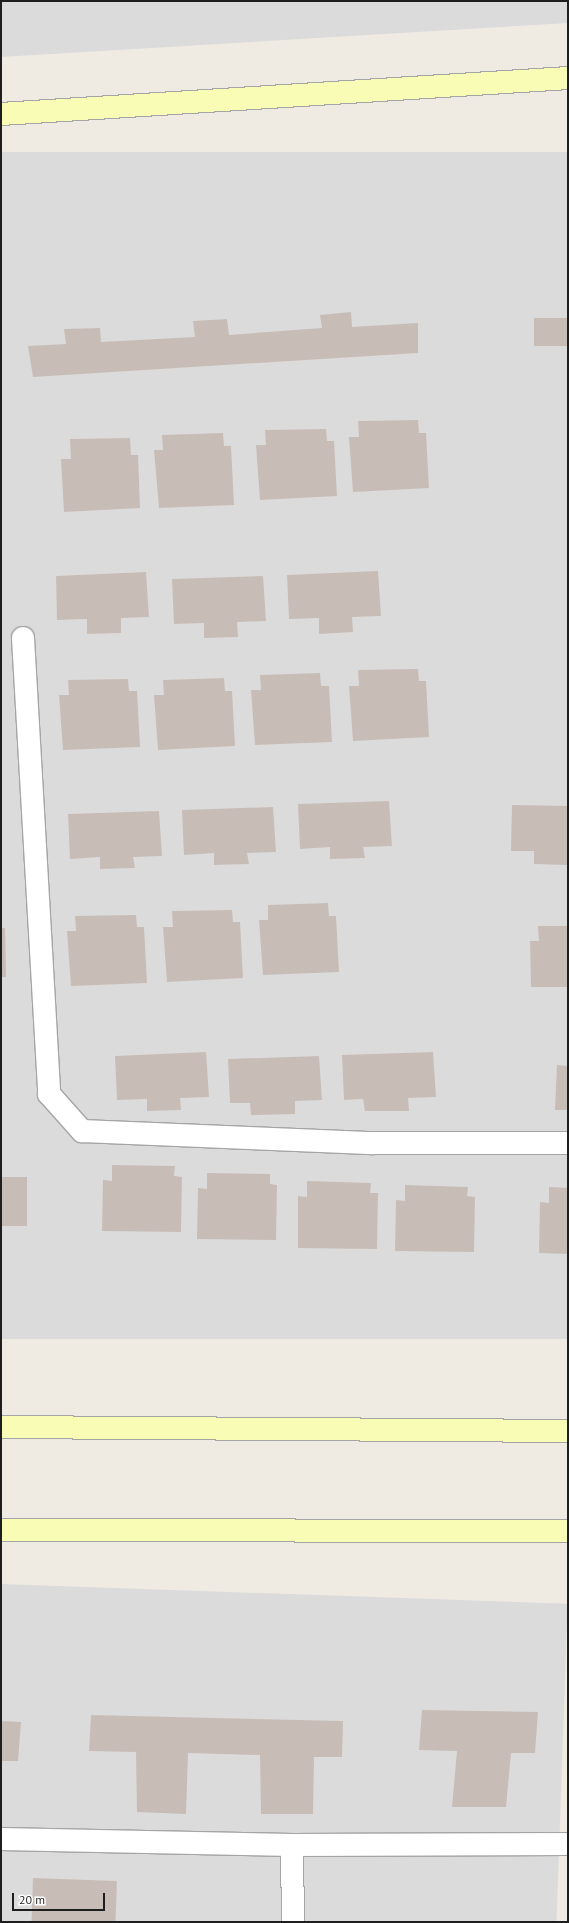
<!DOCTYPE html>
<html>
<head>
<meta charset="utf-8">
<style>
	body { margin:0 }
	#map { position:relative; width:569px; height:1923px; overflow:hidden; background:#efebe3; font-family:"PT Sans",sans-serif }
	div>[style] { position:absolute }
	.residential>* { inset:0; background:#dcdbdb; transform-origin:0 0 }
	.building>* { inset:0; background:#c7bdb6; transform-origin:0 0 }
	.roads { filter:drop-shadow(1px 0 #a5a5a5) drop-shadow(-1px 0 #a5a5a5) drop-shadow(0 1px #a5a5a5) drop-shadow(0 -1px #a5a5a5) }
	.street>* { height:22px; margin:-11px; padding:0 11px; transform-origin:11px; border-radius:11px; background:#fff }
	.secondary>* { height:22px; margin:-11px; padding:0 11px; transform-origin:11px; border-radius:11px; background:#f9fcb4 }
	span { translate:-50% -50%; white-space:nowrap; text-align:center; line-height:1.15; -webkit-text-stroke:3.5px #fff; paint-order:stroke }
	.frame { position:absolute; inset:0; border:2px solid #1e1e1e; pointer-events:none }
	.scale { position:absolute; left:12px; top:1893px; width:93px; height:18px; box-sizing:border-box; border:2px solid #1e1e1e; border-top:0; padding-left:5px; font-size:12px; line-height:14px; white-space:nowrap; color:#1e1e1e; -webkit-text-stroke:3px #fff; paint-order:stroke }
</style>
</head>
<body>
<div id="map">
	<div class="residential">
		<div style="clip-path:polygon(1px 1px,568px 1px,568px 23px,1px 57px)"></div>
		<div style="left:568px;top:152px;width:1187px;height:568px;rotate:90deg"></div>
		<div style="left:1px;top:1584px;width:567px;height:338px;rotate:2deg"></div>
	</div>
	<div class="building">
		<div style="clip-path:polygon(351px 312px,352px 327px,418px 323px,418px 353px,33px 377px,28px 346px,66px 344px,64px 329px,100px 328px,101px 342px,195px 337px,193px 321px,227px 319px,229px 335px,322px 328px,320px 315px)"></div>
		<div style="left:568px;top:318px;width:28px;height:34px;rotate:90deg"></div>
		<div style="clip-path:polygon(418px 420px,419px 433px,426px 433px,429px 488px,353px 492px,349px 437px,359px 437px,358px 421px)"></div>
		<div style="clip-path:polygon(326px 429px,327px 441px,334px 441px,337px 496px,260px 500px,256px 445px,266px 445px,265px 430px)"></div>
		<div style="clip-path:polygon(223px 433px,224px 446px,231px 446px,234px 505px,159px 508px,154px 450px,163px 450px,162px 435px)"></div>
		<div style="clip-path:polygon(130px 438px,131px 455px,138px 455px,140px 508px,64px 512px,61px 459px,71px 459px,70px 439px)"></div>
		<div style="clip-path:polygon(378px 571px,381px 616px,352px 617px,353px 632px,319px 634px,319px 618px,289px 619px,287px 575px)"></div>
		<div style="clip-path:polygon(146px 572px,149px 617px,121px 618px,121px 633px,87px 634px,87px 619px,57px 620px,56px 576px)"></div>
		<div style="clip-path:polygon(263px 576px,266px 621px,237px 622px,238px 637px,204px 638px,204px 623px,174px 624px,172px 579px)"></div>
		<div style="clip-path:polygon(418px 669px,419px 681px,426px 681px,429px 737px,353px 741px,349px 686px,359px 686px,358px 670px)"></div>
		<div style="clip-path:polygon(320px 673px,321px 686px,329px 686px,332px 742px,255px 745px,251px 690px,261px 690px,260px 675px)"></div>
		<div style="clip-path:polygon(224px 678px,225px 691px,232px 691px,235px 746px,158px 750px,154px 695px,164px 695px,163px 680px)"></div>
		<div style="clip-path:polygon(128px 679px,129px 691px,137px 691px,140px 747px,63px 750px,59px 695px,69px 695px,68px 680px)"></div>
		<div style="clip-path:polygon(389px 801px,392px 846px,363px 847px,365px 858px,330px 859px,330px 847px,300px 849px,298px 804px)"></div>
		<div style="clip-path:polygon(512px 805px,568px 806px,568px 865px,534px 864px,534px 851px,511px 851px)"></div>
		<div style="clip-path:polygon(273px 807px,276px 852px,247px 853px,249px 864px,214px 865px,214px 853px,184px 855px,182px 810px)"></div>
		<div style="clip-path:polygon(159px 811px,162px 856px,133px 857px,135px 868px,100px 869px,100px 857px,70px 859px,68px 814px)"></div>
		<div style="clip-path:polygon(328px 903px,329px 916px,336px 916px,339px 972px,263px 975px,259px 920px,268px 920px,268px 905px)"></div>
		<div style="clip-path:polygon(232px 910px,233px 922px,240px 922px,243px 978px,167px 982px,163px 927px,173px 927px,172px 911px)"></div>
		<div style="clip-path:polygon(136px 915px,137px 927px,144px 927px,147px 983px,71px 986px,67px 931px,76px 931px,75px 916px)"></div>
		<div style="clip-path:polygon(538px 926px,568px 926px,568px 987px,531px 987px,530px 941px,539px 941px)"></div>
		<div style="clip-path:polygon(1px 928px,5px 928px,6px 977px,1px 977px)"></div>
		<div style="clip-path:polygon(206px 1052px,209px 1097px,180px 1098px,181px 1110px,147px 1111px,147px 1099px,117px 1100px,115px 1056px)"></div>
		<div style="clip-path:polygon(433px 1052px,436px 1097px,408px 1098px,409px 1111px,365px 1111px,363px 1099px,344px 1100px,342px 1055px)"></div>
		<div style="clip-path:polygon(319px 1056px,322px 1100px,295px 1101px,295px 1114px,251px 1115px,250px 1103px,230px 1103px,228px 1059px)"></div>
		<div style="clip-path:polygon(557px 1065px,568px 1066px,568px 1110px,555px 1110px)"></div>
		<div style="clip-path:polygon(112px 1165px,175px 1166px,174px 1176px,182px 1177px,181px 1232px,102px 1231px,103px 1180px,112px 1181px)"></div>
		<div style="clip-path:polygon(207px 1173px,270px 1174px,270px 1184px,277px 1185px,276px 1240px,197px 1239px,198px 1188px,207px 1189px)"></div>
		<div style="left:27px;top:1177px;width:49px;height:26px;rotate:90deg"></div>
		<div style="clip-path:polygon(307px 1181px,371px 1183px,370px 1193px,378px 1193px,377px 1249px,298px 1248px,298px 1196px,307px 1197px)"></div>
		<div style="clip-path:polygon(405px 1185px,468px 1187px,467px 1196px,475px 1197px,474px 1252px,395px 1251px,396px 1200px,405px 1201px)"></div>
		<div style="clip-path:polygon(549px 1187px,568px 1188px,568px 1254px,539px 1253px,540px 1202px,549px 1203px)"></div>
		<div style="clip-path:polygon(422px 1710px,538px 1712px,535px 1753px,511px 1753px,506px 1807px,452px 1807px,457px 1751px,419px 1750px)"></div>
		<div style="clip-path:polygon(91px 1715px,343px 1721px,342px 1757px,314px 1757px,313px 1814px,261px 1814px,260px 1755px,188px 1753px,186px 1814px,137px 1812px,136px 1752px,89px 1751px)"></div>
		<div style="clip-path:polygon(1px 1721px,21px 1722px,18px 1761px,1px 1761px)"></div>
		<div style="left:33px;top:1878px;width:84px;height:44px;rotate:2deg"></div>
	</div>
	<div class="roads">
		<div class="street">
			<div style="left:23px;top:638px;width:457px;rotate:86.7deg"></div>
			<div style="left:49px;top:1094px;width:50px;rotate:48.3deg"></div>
			<div style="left:82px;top:1131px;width:292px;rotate:2.4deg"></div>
			<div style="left:374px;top:1143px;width:194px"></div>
			<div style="left:1px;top:1839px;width:291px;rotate:1.2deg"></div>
			<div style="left:292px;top:1845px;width:276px;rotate:-0.2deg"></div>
			<div style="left:292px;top:1845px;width:77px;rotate:89.3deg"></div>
		</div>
		<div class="secondary">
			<div style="left:1px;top:114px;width:568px;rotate:-3.63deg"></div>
			<div style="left:1px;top:1427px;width:567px;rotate:0.4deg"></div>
			<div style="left:1px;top:1530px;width:567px;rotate:0.1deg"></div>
		</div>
	</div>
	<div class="frame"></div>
	<div class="scale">20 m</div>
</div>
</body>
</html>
